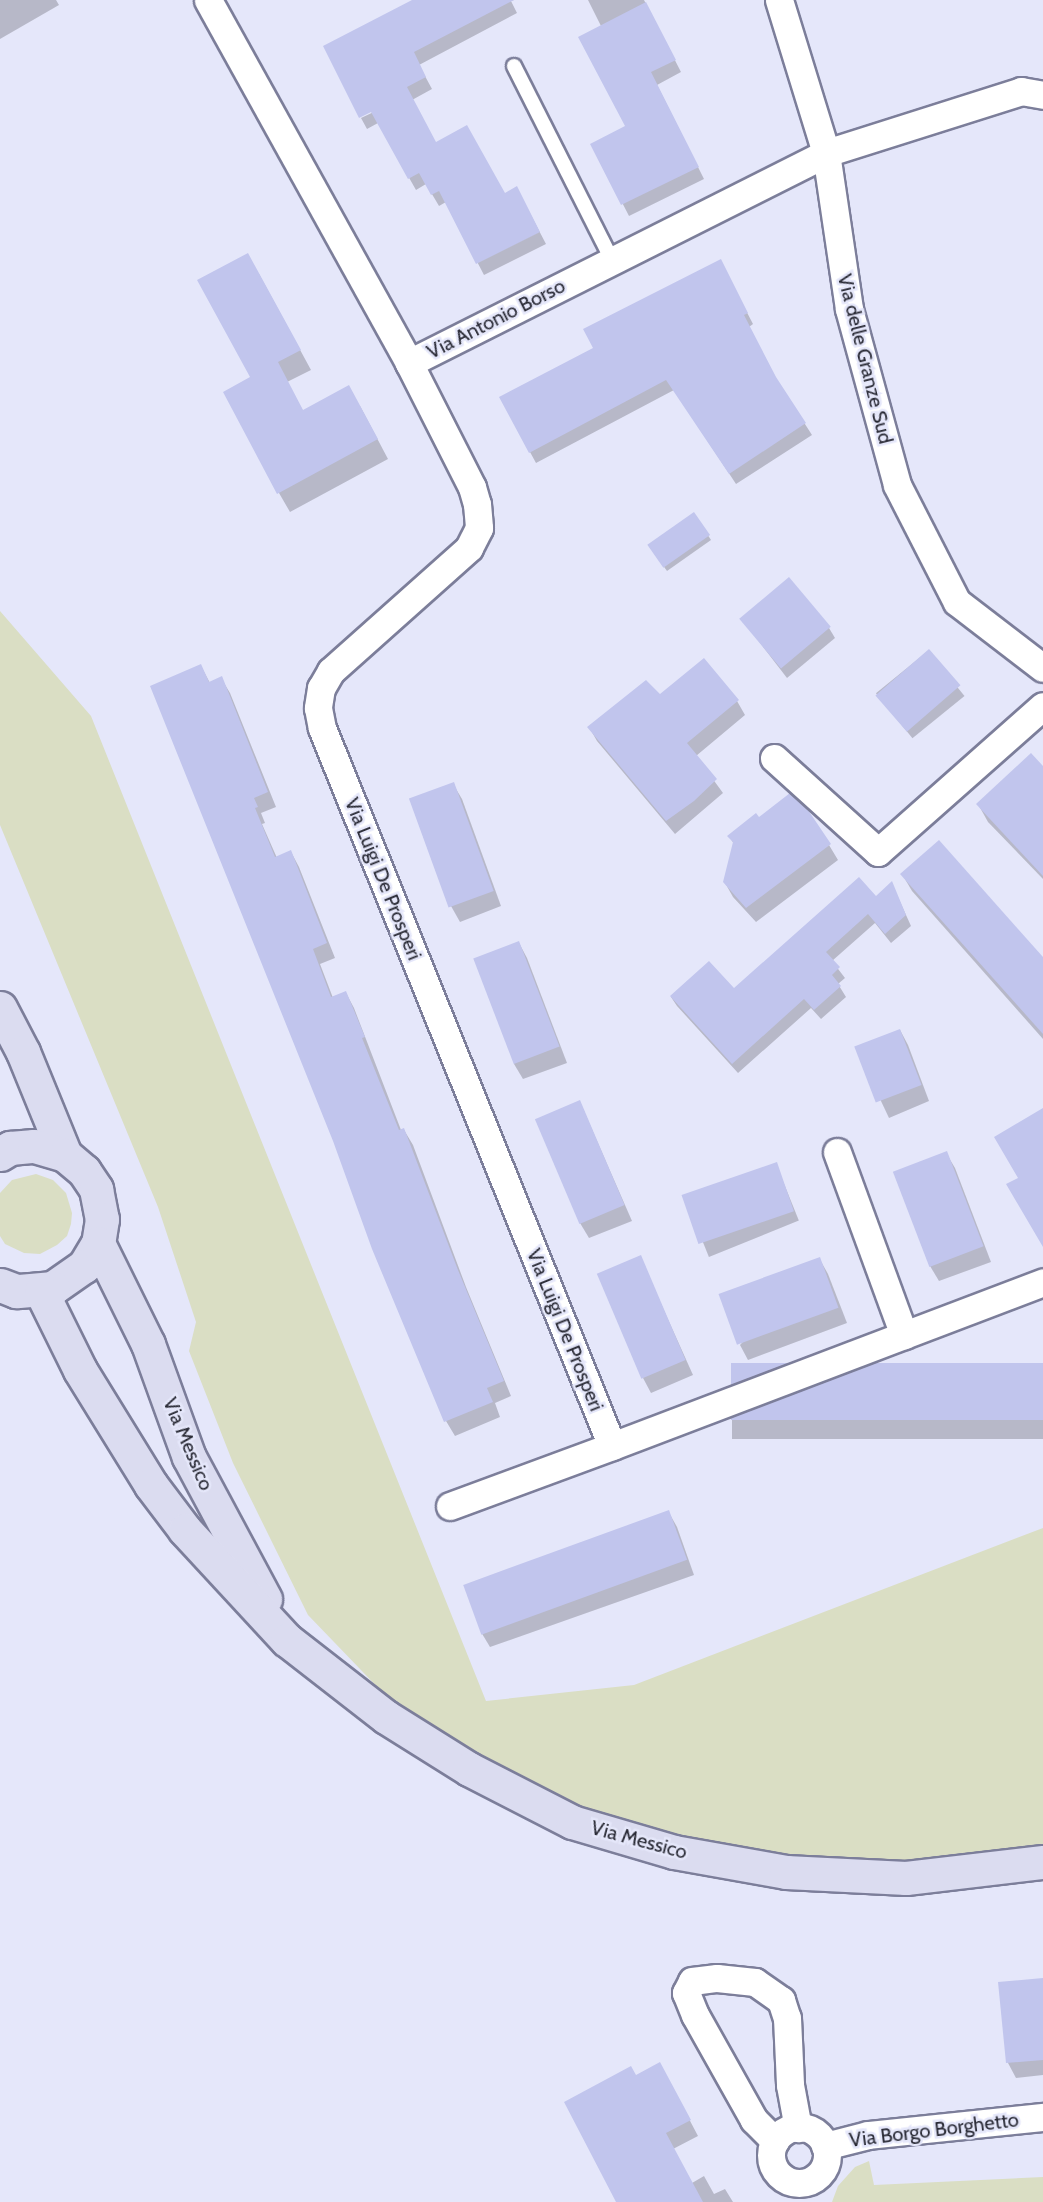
<!DOCTYPE html>
<html>
<head>
<meta charset="utf-8">
<style>
	body { margin:0 }
	#map { position:relative; width:1043px; height:2202px; overflow:hidden; background:#e5e7fa; font-family:Cabin,sans-serif }
	div>[style] { position:absolute }
	.green>* { inset:0; background:#dadec4 }
	.shadow>* { inset:0; background:#0003; transform-origin:0 0 }
	.building>* { inset:0; background:#c1c5ed; transform-origin:0 0 }
	.roads { filter:drop-shadow(2px 0 #7c7e9a) drop-shadow(-2px 0 #7c7e9a) drop-shadow(0 2px #7c7e9a) drop-shadow(0 -2px #7c7e9a) }
	.lane>* { height:14px; margin:-7px; padding:0 7px; transform-origin:7px; border-radius:7px; background:#fff }
	.street>* { height:27px; margin:-13.5px; padding:0 13.5px; transform-origin:13.5px; border-radius:13.5px; background:#fff }
	.street>.ring { margin:-13.5px; padding:0; box-sizing:content-box; background:none; border:27px solid #fff; border-radius:50% }
	.secondary>* { height:33px; margin:-16.5px; padding:0 16.5px; transform-origin:16.5px; border-radius:16.5px; background:#dbdcf0 }
	span { translate:-50% -50%; white-space:nowrap; text-align:center; line-height:1.15; -webkit-text-stroke:5px #e5e7fa; paint-order:stroke }
	.street-label { font-size:20px; color:#282934 }
</style>
</head>
<body>
<div id="map">
	<div class="green">
		<div style="clip-path:polygon(0 611px,91px 716px,486px 1701px,634px 1685px,1043px 1528px,1043px 1873px,663px 1861px,463px 1776px,308px 1615px,233px 1463px,189px 1351px,196px 1322px,158px 1207px,0 825px)"></div>
		<div style="clip-path:polygon(36px 1174px,53px 1180px,66px 1193px,72px 1213px,71px 1224px,67px 1236px,57px 1245px,40px 1254px,24px 1253px,5px 1244px,0 1236px,0 1193px,12px 1180px)"></div>
		<div style="clip-path:polygon(869px 2161px,874px 2185px,1043px 2177px,1043px 2202px,832px 2202px,838px 2186px,855px 2167px)"></div>
	</div>
	<div class="shadow">
		<div style="clip-path:polygon(0 0,56px 0,59px 5px,0 39px)"></div>
		<div style="clip-path:polygon(416px 0,514px 0,511px 1px,517px 13px,419px 65px,432px 89px,412px 100px,436px 144px,504px 194px,523px 200px,546px 244px,484px 275px,446px 202px,439px 206px,426px 184px,416px 190px,378px 123px,367px 129px,361px 118px,378px 110px)"></div>
		<div style="clip-path:polygon(588px 0,644px 0,681px 72px,657px 85px,704px 179px,629px 216px,592px 144px,627px 127px,601px 26px)"></div>
		<div style="clip-path:polygon(726px 272px,753px 324px,749px 327px,778px 382px,812px 435px,736px 484px,674px 390px,536px 463px,530px 452px,595px 349px)"></div>
		<div style="clip-path:polygon(259px 274px,311px 370px,287px 382px,303px 411px,360px 406px,388px 459px,290px 512px,279px 493px,252px 378px)"></div>
		<div style="clip-path:polygon(694px 514px,711px 540px,667px 571px,652px 550px)"></div>
		<div style="clip-path:polygon(741px 618px,829px 628px,835px 638px,787px 678px)"></div>
		<div style="left:928px;top:651px;width:58px;height:67px;rotate:51deg"></div>
		<div style="clip-path:polygon(201px 666px,210px 683px,221px 678px,230px 693px,276px 807px,261px 813px,265px 823px,262px 824px,277px 858px,291px 852px,299px 867px,335px 958px,320px 964px,333px 998px,346px 993px,354px 1008px,401px 1130px,404px 1130px,413px 1145px,466px 1287px,511px 1396px,495px 1403px,500px 1417px,455px 1436px,446px 1421px)"></div>
		<div style="clip-path:polygon(660px 696px,737px 701px,745px 715px,696px 756px,723px 793px,675px 834px,597px 741px,589px 727px)"></div>
		<div style="clip-path:polygon(1043px 769px,1043px 879px,988px 822px,978px 804px)"></div>
		<div style="clip-path:polygon(453px 784px,462px 799px,501px 906px,460px 922px,451px 906px)"></div>
		<div style="clip-path:polygon(759px 819px,829px 845px,838px 860px,756px 922px,733px 897px,724px 881px,734px 844px,729px 836px)"></div>
		<div style="clip-path:polygon(902px 874px,1043px 959px,1043px 1039px,912px 891px)"></div>
		<div style="clip-path:polygon(892px 884px,911px 926px,891px 943px,875px 923px,832px 961px,845px 978px,838px 984px,846px 997px,821px 1019px,811px 1008px,738px 1073px,677px 1006px,671px 997px,734px 991px,876px 898px)"></div>
		<div style="clip-path:polygon(519px 943px,527px 958px,567px 1063px,523px 1079px,514px 1064px)"></div>
		<div style="clip-path:polygon(900px 1030px,908px 1045px,929px 1101px,889px 1118px,856px 1048px)"></div>
		<div style="clip-path:polygon(580px 1102px,632px 1221px,589px 1238px,580px 1223px)"></div>
		<div style="clip-path:polygon(946px 1153px,955px 1168px,991px 1262px,939px 1281px,930px 1266px)"></div>
		<div style="left:776px;top:1164px;width:61px;height:97px;rotate:68deg"></div>
		<div style="clip-path:polygon(640px 1257px,693px 1375px,651px 1393px,643px 1378px)"></div>
		<div style="clip-path:polygon(819px 1258px,828px 1274px,847px 1323px,748px 1360px,740px 1345px)"></div>
		<div style="left:1043px;top:1364px;width:75px;height:311px;rotate:90deg"></div>
		<div style="clip-path:polygon(668px 1511px,677px 1527px,694px 1575px,490px 1647px,481px 1632px)"></div>
		<div style="clip-path:polygon(1043px 1979px,1043px 2075px,1016px 2078px,1008px 2063px,1000px 1984px)"></div>
		<div style="clip-path:polygon(636px 2076px,668px 2079px,698px 2136px,673px 2149px,692px 2183px,704px 2176px,714px 2194px,725px 2189px,733px 2202px,644px 2202px)"></div>
	</div>
	<div class="building">
		<div style="clip-path:polygon(412px 0,514px 0,414px 52px,426px 77px,407px 87px,436px 142px,467px 125px,505px 193px,517px 186px,540px 232px,476px 264px,439px 191px,431px 195px,419px 173px,408px 179px,371px 112px,359px 118px,323px 46px)"></div>
		<div style="clip-path:polygon(646px 2px,676px 60px,651px 72px,699px 167px,621px 205px,590px 144px,625px 126px,578px 37px)"></div>
		<div style="clip-path:polygon(248px 253px,301px 350px,278px 362px,303px 410px,349px 385px,378px 439px,277px 494px,223px 392px,250px 377px,197px 280px)"></div>
		<div style="clip-path:polygon(721px 259px,748px 313px,744px 315px,776px 377px,806px 423px,729px 474px,666px 380px,529px 453px,499px 397px,593px 348px,583px 329px)"></div>
		<div style="left:694px;top:512px;width:28px;height:57px;rotate:55deg"></div>
		<div style="left:789px;top:577px;width:65px;height:65px;rotate:50deg"></div>
		<div style="left:929px;top:649px;width:48px;height:71px;rotate:49deg"></div>
		<div style="clip-path:polygon(704px 658px,739px 700px,687px 743px,717px 779px,694px 801px,666px 821px,587px 727px,646px 680px,660px 694px)"></div>
		<div style="clip-path:polygon(201px 664px,209px 682px,222px 676px,268px 792px,254px 798px,258px 807px,255px 808px,275px 857px,291px 850px,327px 943px,313px 949px,331px 997px,346px 991px,365px 1037px,362px 1038px,399px 1130px,404px 1128px,458px 1270px,504px 1381px,487px 1388px,493px 1402px,444px 1422px,372px 1249px,333px 1141px,150px 686px)"></div>
		<div style="clip-path:polygon(1031px 753px,1043px 766px,1043px 876px,976px 804px)"></div>
		<div style="left:454px;top:782px;width:116px;height:48px;rotate:70deg"></div>
		<div style="clip-path:polygon(790px 793px,808px 810px,831px 844px,746px 908px,723px 882px,733px 842px,727px 836px,756px 813px,759px 817px)"></div>
		<div style="clip-path:polygon(939px 840px,1043px 957px,1043px 1034px,900px 874px)"></div>
		<div style="clip-path:polygon(859px 877px,876px 896px,892px 881px,906px 915px,885px 934px,868px 914px,826px 952px,840px 967px,832px 975px,841px 986px,814px 1010px,804px 999px,732px 1064px,670px 996px,709px 961px,734px 988px)"></div>
		<div style="left:519px;top:941px;width:113px;height:49px;rotate:69deg"></div>
		<div style="left:900px;top:1029px;width:60px;height:49px;rotate:69deg"></div>
		<div style="left:580px;top:1100px;width:114px;height:49px;rotate:67deg"></div>
		<div style="clip-path:polygon(1043px 1108px,1043px 1247px,1006px 1184px,1018px 1178px,994px 1137px)"></div>
		<div style="left:947px;top:1151px;width:102px;height:58px;rotate:69deg"></div>
		<div style="left:777px;top:1162px;width:52px;height:101px;rotate:71deg"></div>
		<div style="left:641px;top:1255px;width:114px;height:48px;rotate:67deg"></div>
		<div style="left:820px;top:1257px;width:54px;height:108px;rotate:70deg"></div>
		<div style="left:1043px;top:1363px;width:57px;height:312px;rotate:90deg"></div>
		<div style="left:669px;top:1510px;width:53px;height:219px;rotate:70deg"></div>
		<div style="clip-path:polygon(1043px 1978px,1043px 2060px,1006px 2063px,998px 1982px)"></div>
		<div style="clip-path:polygon(660px 2062px,691px 2120px,666px 2133px,703px 2202px,616px 2202px,564px 2102px,631px 2066px,636px 2075px)"></div>
	</div>
	<div class="roads">
		<div class="lane">
			<div style="left:514px;top:66px;width:217px;rotate:63.2deg"></div>
		</div>
		<div class="street">
			<div style="left:208px;top:0;width:415px;rotate:61deg"></div>
			<div style="left:409px;top:363px;width:467px;rotate:-26.7deg"></div>
			<div style="left:826px;top:153px;width:205px;rotate:-17.6deg"></div>
			<div style="left:1021px;top:91px;width:22px;rotate:10deg"></div>
			<div style="left:779px;top:0;width:160px;rotate:72.9deg"></div>
			<div style="left:826px;top:153px;width:158px;rotate:81.6deg"></div>
			<div style="left:849px;top:309px;width:182px;rotate:74.7deg"></div>
			<div style="left:897px;top:485px;width:131px;rotate:62.9deg"></div>
			<div style="left:957px;top:602px;width:108px;rotate:37.5deg"></div>
			<div style="left:409px;top:363px;width:139px;rotate:63.1deg"></div>
			<div style="left:472px;top:487px;width:18px;rotate:74deg"></div>
			<div style="left:477px;top:504px;width:24px;rotate:85deg"></div>
			<div style="left:479px;top:528px;width:22px;rotate:117deg"></div>
			<div style="left:469px;top:548px;width:185px;rotate:138.3deg"></div>
			<div style="left:331px;top:671px;width:20px;rotate:120deg"></div>
			<div style="left:321px;top:688px;width:20px;rotate:99deg"></div>
			<div style="left:318px;top:708px;width:20px;rotate:79deg"></div>
			<div style="left:322px;top:728px;width:774px;rotate:68.01deg"></div>
			<div style="left:612px;top:1446px;width:461px;rotate:-20.8deg"></div>
			<div style="left:774px;top:758px;width:140px;rotate:42.1deg"></div>
			<div style="left:878px;top:852px;width:220px;rotate:-41.5deg"></div>
			<div style="left:837px;top:1152px;width:195px;rotate:69.9deg"></div>
			<div style="left:450px;top:1506px;width:173px;rotate:-20.3deg"></div>
			<div class="ring" style="left:771px;top:2127px;width:29px;height:29px"></div>
			<div style="left:775px;top:2141px;width:30px;rotate:-135deg"></div>
			<div style="left:754px;top:2120px;width:120px;rotate:-119.3deg"></div>
			<div style="left:695px;top:2015px;width:24px;rotate:-112deg"></div>
			<div style="left:686px;top:1993px;width:13px;rotate:-63deg"></div>
			<div style="left:692px;top:1981px;width:25px;rotate:-7deg"></div>
			<div style="left:717px;top:1978px;width:38px;rotate:6deg"></div>
			<div style="left:755px;top:1982px;width:32px;rotate:35deg"></div>
			<div style="left:781px;top:2000px;width:19px;rotate:72deg"></div>
			<div style="left:787px;top:2018px;width:67px;rotate:87.4deg"></div>
			<div style="left:790px;top:2085px;width:44px;rotate:79.5deg"></div>
			<div style="left:825px;top:2146px;width:44px;rotate:-14.3deg"></div>
			<div style="left:868px;top:2135px;width:176px;rotate:-5.9deg"></div>
		</div>
		<div class="secondary">
			<div style="left:0;top:1008px;width:50px;rotate:62.4deg"></div>
			<div style="left:23px;top:1052px;width:111px;rotate:67.8deg"></div>
			<div style="left:0;top:1154px;width:12px;rotate:-31deg"></div>
			<div style="left:10px;top:1148px;width:24px;rotate:-5deg"></div>
			<div style="left:34px;top:1146px;width:32px;rotate:16deg"></div>
			<div style="left:65px;top:1155px;width:25px;rotate:40deg"></div>
			<div style="left:84px;top:1171px;width:22px;rotate:56deg"></div>
			<div style="left:96px;top:1189px;width:31px;rotate:79deg"></div>
			<div style="left:102px;top:1219px;width:24px;rotate:99deg"></div>
			<div style="left:98px;top:1243px;width:27px;rotate:121deg"></div>
			<div style="left:84px;top:1266px;width:38px;rotate:145deg"></div>
			<div style="left:53px;top:1288px;width:37px;rotate:175deg"></div>
			<div style="left:16px;top:1291px;width:17px;rotate:-159deg"></div>
			<div style="left:98px;top:1243px;width:113px;rotate:63.7deg"></div>
			<div style="left:148px;top:1344px;width:120px;rotate:70.1deg"></div>
			<div style="left:189px;top:1457px;width:161px;rotate:61.8deg"></div>
			<div style="left:41px;top:1291px;width:88px;rotate:63.7deg"></div>
			<div style="left:80px;top:1370px;width:135px;rotate:58.3deg"></div>
			<div style="left:151px;top:1485px;width:56px;rotate:52.9deg"></div>
			<div style="left:185px;top:1530px;width:150px;rotate:47.2deg"></div>
			<div style="left:287px;top:1640px;width:125px;rotate:37.9deg"></div>
			<div style="left:386px;top:1717px;width:98px;rotate:32.1deg"></div>
			<div style="left:469px;top:1769px;width:116px;rotate:27.2deg"></div>
			<div style="left:572px;top:1822px;width:106px;rotate:16.4deg"></div>
			<div style="left:674px;top:1852px;width:114px;rotate:10.1deg"></div>
			<div style="left:786px;top:1872px;width:120px;rotate:2.9deg"></div>
			<div style="left:906px;top:1878px;width:138px;rotate:-6.7deg"></div>
		</div>
	</div>
	<div class="street-label">
		<span style="left:496px;top:319px;rotate:-27deg">Via Antonio Borso</span>
		<span style="left:865px;top:359px;rotate:76deg">Via delle Granze Sud</span>
		<span style="left:383px;top:879px;rotate:68deg">Via Luigi De Prosperi</span>
		<span style="left:565px;top:1330px;rotate:68deg">Via Luigi De Prosperi</span>
		<span style="left:188px;top:1444px;rotate:67deg">Via Messico</span>
		<span style="left:639px;top:1840px;rotate:15deg">Via Messico</span>
		<span style="left:934px;top:2130px;rotate:-7deg">Via Borgo Borghetto</span>
	</div>
</div>
</body>
</html>
